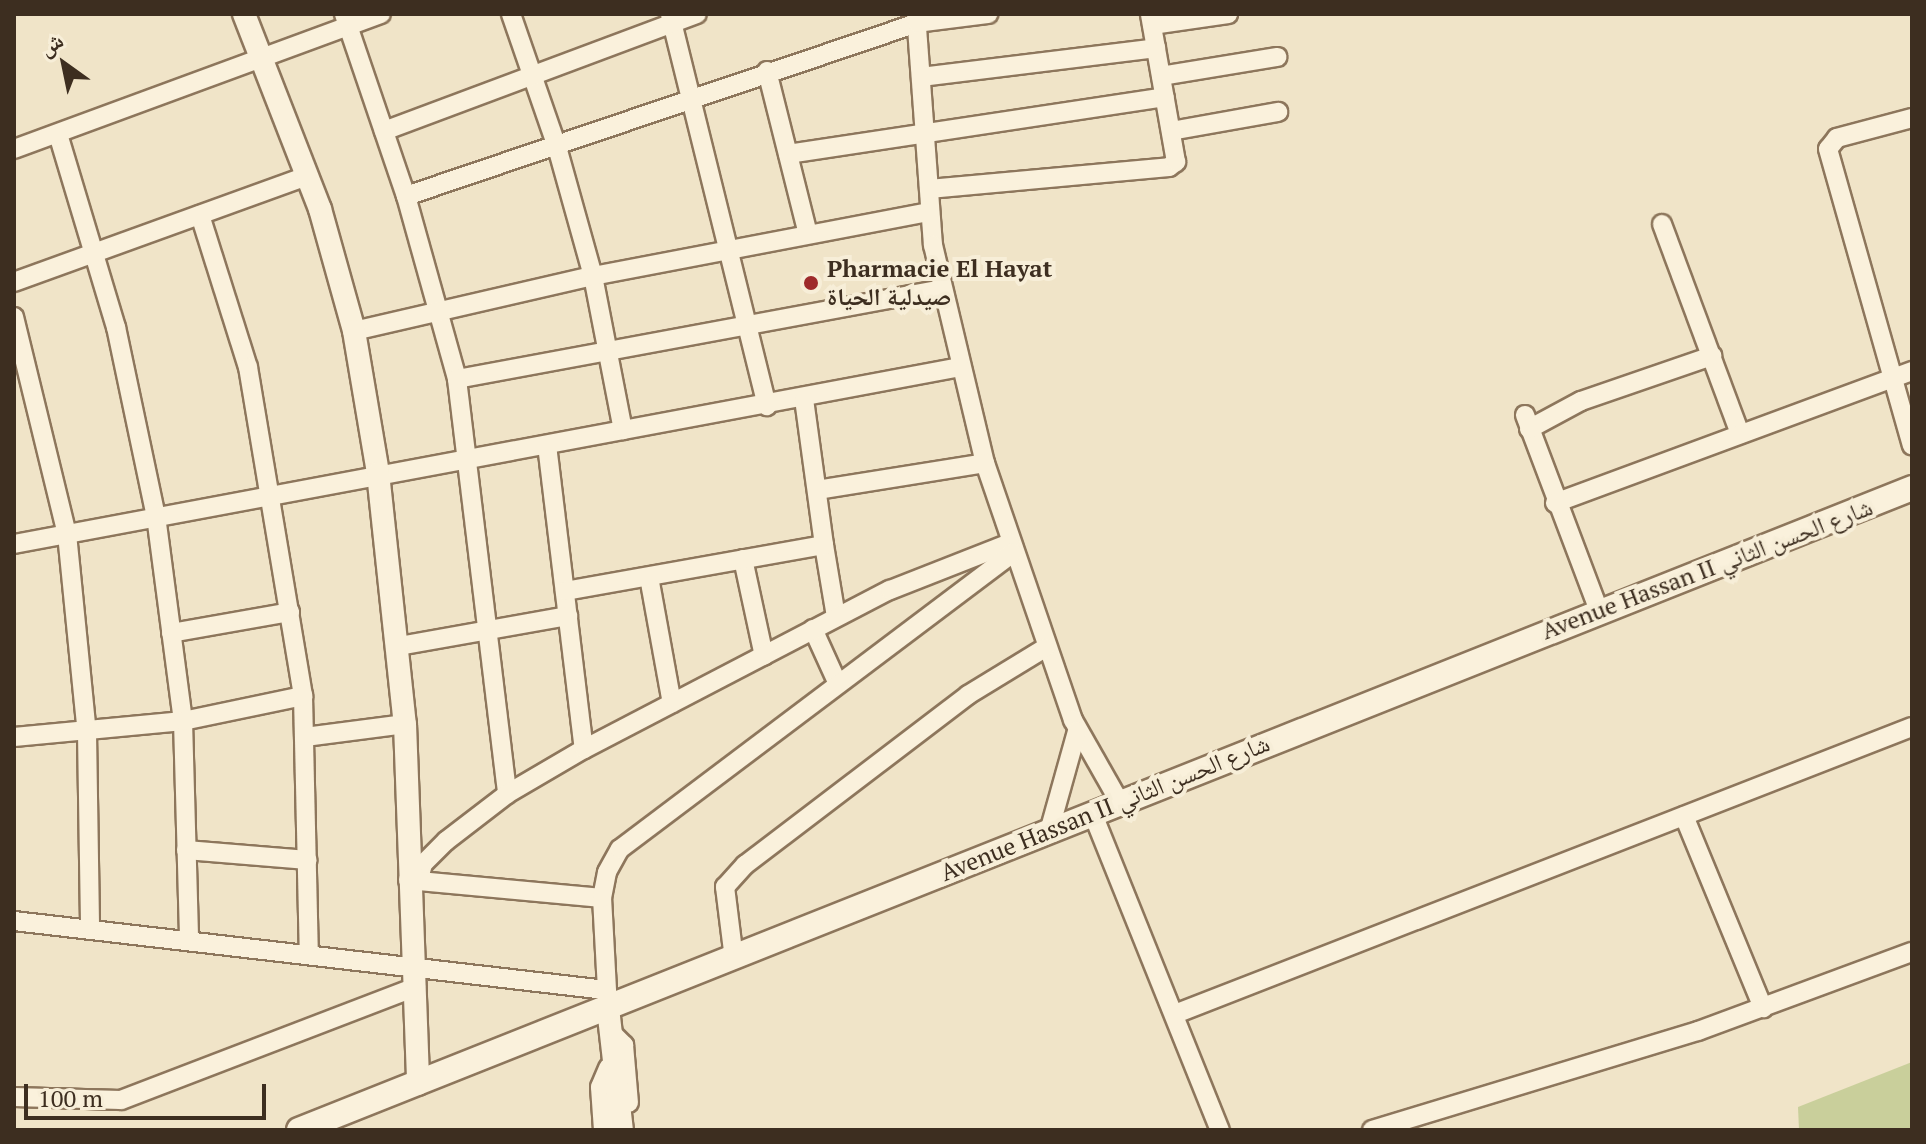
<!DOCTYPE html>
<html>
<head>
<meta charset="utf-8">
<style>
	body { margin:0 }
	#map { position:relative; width:1926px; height:1144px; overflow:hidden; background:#f0e4c8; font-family:"PT Serif","Noto Naskh Arabic",serif }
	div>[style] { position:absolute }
	.green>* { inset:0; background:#c9cf9b }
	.roads { filter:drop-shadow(2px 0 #8d765c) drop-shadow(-2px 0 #8d765c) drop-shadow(0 2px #8d765c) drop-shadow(0 -2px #8d765c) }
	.minor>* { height:18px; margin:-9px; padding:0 9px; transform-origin:9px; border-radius:9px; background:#faf1dc }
	.tertiary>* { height:22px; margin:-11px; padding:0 11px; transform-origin:11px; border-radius:11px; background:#faf1dc }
	.secondary>* { height:24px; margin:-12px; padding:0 12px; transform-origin:12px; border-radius:12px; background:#faf1dc }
	.dots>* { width:22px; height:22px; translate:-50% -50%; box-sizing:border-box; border:4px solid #f7eed8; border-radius:50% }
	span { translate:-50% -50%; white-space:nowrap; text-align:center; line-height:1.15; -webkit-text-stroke:8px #f7eed8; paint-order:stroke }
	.poi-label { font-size:24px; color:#3d2e20; font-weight:700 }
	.left { translate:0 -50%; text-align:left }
	.street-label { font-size:24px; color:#3d2e20 }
	.frame { position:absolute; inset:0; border:16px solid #3d2e20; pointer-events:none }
	.north { position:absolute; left:24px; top:24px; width:80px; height:80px; -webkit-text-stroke:6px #f7eed8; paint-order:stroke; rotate:327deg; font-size:22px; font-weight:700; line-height:32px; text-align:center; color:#3d2e20 }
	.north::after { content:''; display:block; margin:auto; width:28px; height:36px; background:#3d2e20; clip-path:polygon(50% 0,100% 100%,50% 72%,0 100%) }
	.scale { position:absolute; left:24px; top:1084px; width:242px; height:36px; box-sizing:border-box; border:4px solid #3d2e20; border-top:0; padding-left:10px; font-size:24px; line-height:28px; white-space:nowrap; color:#3d2e20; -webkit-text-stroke:6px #f7eed8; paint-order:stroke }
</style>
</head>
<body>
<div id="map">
	<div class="green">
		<div style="clip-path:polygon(1912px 1062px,1912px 1130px,1799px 1130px,1798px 1107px)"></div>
	</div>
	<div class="roads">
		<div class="minor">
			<div style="left:344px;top:14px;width:192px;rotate:71.2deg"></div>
			<div style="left:406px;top:196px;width:190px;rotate:74.4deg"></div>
			<div style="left:457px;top:379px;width:418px;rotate:83.1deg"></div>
			<div style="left:511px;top:14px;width:141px;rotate:70.9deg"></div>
			<div style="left:557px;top:147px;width:134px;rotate:74.4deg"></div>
			<div style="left:593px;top:276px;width:157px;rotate:79deg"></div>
			<div style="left:670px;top:14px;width:404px;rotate:76.1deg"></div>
			<div style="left:916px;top:14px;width:232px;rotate:85.8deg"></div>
			<div style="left:933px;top:245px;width:224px;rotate:76.6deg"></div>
			<div style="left:985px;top:463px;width:272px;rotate:71.1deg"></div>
			<div style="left:1073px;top:720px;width:93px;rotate:60.4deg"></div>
			<div style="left:1152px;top:25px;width:77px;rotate:-8.2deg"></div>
			<div style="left:767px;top:71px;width:168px;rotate:75.9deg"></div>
			<div style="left:1161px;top:76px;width:118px;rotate:-9.3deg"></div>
			<div style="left:921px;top:77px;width:237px;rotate:-7deg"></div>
			<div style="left:1912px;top:118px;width:78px;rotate:165.1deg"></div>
			<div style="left:1837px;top:138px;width:14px;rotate:129deg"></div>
			<div style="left:1828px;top:149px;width:308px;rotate:74.2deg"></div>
			<div style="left:384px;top:131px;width:334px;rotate:-20.5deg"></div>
			<div style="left:1171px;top:131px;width:109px;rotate:-10.1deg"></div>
			<div style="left:58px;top:134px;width:202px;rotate:73.3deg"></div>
			<div style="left:116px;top:327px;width:193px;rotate:78.1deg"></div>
			<div style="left:156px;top:516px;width:207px;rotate:82.5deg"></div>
			<div style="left:183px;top:721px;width:220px;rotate:88.4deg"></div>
			<div style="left:14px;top:149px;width:391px;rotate:-20.2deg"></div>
			<div style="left:788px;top:154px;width:381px;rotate:-8.6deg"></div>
			<div style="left:929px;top:189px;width:241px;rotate:-5.2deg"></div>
			<div style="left:1169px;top:167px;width:9px;rotate:-36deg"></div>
			<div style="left:1176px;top:162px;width:150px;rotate:-100deg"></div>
			<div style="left:406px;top:196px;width:539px;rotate:-18.7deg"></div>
			<div style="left:917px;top:23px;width:72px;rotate:-7.2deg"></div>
			<div style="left:200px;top:215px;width:159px;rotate:72.5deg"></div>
			<div style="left:248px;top:367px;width:334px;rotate:80.5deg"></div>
			<div style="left:303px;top:696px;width:258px;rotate:88.7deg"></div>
			<div style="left:1662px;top:224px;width:224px;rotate:69.6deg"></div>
			<div style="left:14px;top:282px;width:312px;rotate:-19.9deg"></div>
			<div style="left:14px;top:317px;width:223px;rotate:76.3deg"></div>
			<div style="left:67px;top:534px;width:200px;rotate:84.3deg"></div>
			<div style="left:87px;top:733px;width:197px;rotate:89.1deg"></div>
			<div style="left:354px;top:331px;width:245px;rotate:-13deg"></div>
			<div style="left:593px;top:276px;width:343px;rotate:-10.8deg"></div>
			<div style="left:457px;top:379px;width:492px;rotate:-10.5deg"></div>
			<div style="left:1525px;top:415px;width:210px;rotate:69.3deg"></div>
			<div style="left:1529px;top:429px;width:59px;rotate:-28.3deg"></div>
			<div style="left:1581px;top:401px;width:139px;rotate:-19deg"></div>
			<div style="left:547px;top:445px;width:306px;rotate:83.1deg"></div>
			<div style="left:817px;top:490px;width:170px;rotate:-9.1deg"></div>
			<div style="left:1555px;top:503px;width:381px;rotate:-20.3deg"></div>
			<div style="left:14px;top:544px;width:962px;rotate:-10.6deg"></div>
			<div style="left:824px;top:545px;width:73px;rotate:80.5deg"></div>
			<div style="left:743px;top:559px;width:99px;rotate:77.8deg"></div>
			<div style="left:649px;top:577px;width:128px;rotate:79.7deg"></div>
			<div style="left:565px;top:591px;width:263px;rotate:-10.1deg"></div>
			<div style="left:824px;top:545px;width:147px;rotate:-97.8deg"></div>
			<div style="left:813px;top:629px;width:60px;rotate:65.6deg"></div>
			<div style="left:171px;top:633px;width:121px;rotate:-10deg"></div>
			<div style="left:399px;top:646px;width:172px;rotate:-10.1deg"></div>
			<div style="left:14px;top:737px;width:170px;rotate:-5.4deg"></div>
			<div style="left:183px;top:721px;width:123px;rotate:-11.8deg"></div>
			<div style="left:305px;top:737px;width:101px;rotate:-7.4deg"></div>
			<div style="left:1092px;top:812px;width:343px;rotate:68.1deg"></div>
			<div style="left:1684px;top:816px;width:208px;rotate:67.6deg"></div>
			<div style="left:1050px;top:828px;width:101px;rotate:-74.4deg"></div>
			<div style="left:186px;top:850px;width:122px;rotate:4.7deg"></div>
			<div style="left:419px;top:879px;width:16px;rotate:-75deg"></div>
			<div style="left:423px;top:864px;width:33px;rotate:-45deg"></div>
			<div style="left:446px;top:841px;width:77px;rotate:-37.6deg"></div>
			<div style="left:507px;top:794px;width:89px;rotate:-30.3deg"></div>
			<div style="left:584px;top:749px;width:345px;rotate:-27.5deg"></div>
			<div style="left:890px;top:590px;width:129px;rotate:-21.4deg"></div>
			<div style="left:408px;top:880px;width:195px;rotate:5.3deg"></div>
			<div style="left:14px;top:921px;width:596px;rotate:6.65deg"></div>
			<div style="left:734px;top:959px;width:73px;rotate:-97.1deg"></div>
			<div style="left:725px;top:887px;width:30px;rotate:-48deg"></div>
			<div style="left:745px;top:865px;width:280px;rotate:-37.3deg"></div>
			<div style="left:968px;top:695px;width:90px;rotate:-31.4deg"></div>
			<div style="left:608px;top:1008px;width:110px;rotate:-93.1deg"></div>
			<div style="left:602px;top:898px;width:26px;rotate:-79deg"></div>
			<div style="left:607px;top:872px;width:26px;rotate:-61deg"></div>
			<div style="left:620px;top:849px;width:492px;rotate:-37deg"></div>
			<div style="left:1175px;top:1014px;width:791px;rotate:-21.28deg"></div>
			<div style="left:613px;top:1034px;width:16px;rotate:45deg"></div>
			<div style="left:624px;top:1045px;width:58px;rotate:85.1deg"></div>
			<div style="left:14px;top:1097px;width:107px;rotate:1.6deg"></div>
			<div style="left:121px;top:1100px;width:316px;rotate:-21deg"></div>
			<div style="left:603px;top:1130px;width:43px;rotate:-94deg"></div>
			<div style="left:600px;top:1087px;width:21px;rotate:-67deg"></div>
			<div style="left:1372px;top:1130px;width:341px;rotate:-16.9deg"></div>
			<div style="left:1698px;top:1031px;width:228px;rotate:-20.3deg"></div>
		</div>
		<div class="tertiary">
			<div style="left:244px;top:14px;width:209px;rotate:68.7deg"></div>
			<div style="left:320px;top:209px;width:127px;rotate:74.4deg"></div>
			<div style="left:354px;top:331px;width:144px;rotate:80.4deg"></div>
			<div style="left:378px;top:473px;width:252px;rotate:83.9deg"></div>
			<div style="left:405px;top:724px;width:360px;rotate:87.9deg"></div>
			<div style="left:608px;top:1008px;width:123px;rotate:83.5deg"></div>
		</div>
		<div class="secondary">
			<div style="left:299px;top:1130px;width:1736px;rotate:-21.7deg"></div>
		</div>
	</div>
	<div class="dots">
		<div style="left:811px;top:283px;background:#9e2a2b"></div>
	</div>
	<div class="poi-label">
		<span class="left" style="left:827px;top:283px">Pharmacie El Hayat<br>صيدلية الحياة</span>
	</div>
	<div class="street-label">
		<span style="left:1707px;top:569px;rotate:-21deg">Avenue Hassan II شارع الحسن الثاني</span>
		<span style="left:1105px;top:808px;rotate:-22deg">Avenue Hassan II شارع الحسن الثاني</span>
	</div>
	<div class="frame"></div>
	<div class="north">ش</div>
	<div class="scale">100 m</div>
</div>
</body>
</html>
